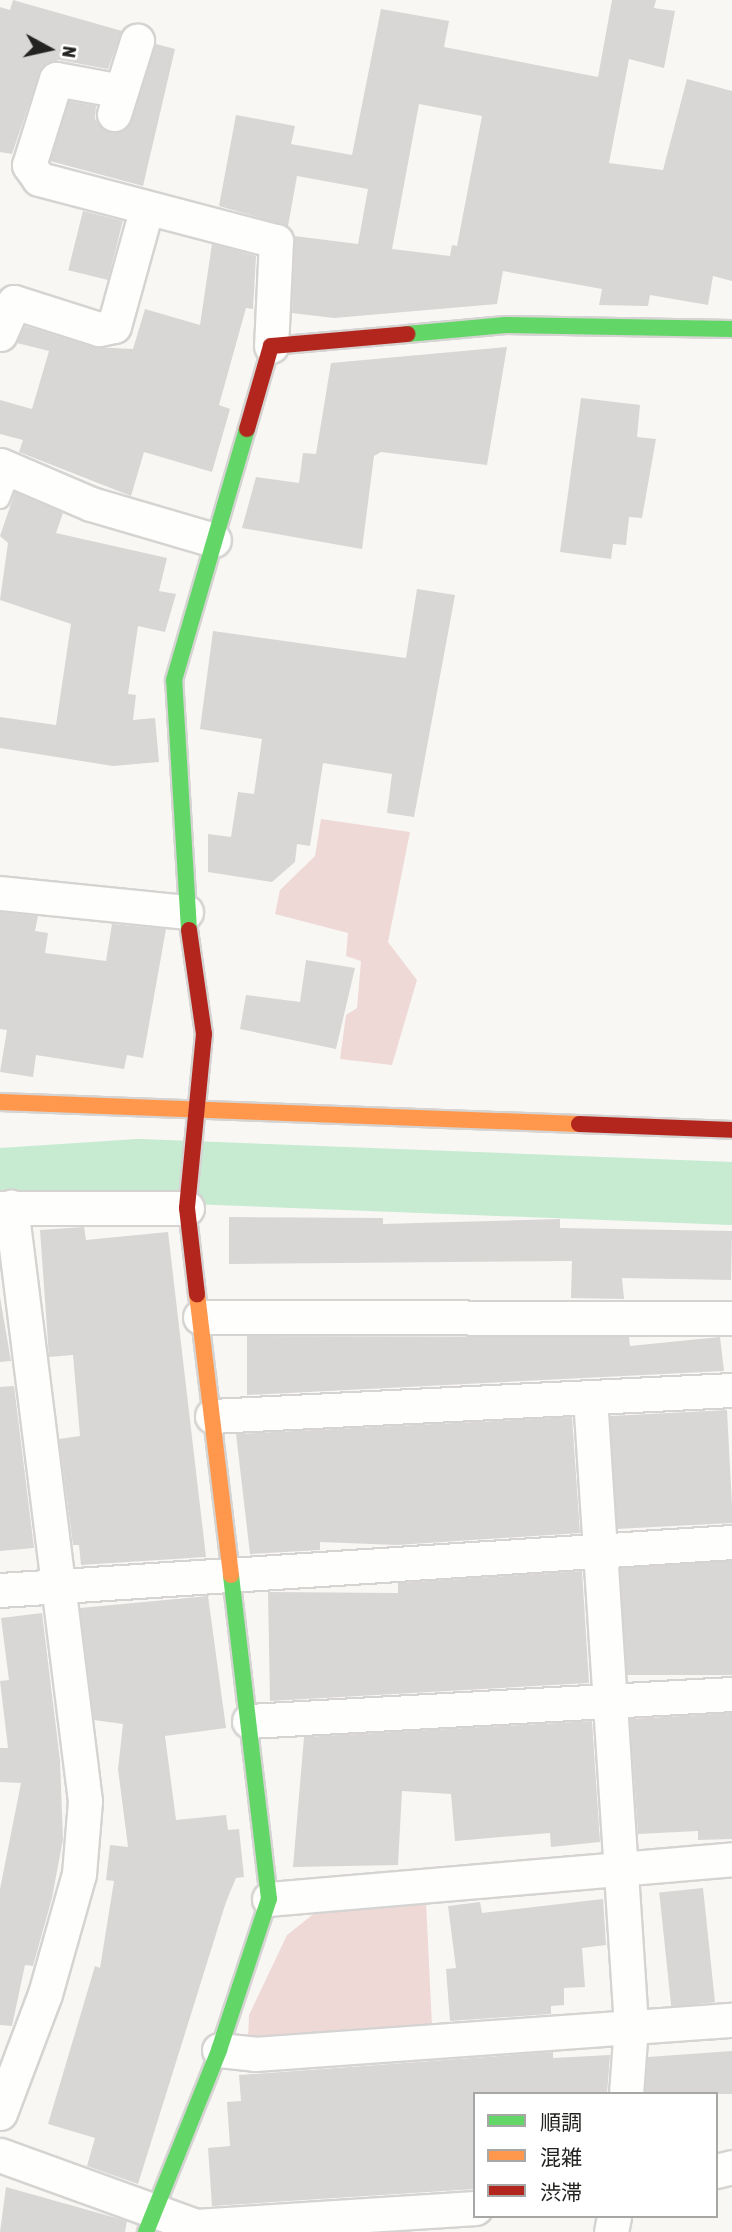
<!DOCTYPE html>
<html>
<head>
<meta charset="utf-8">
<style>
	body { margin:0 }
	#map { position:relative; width:732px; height:2232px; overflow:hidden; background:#f8f7f4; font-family:"Asap Condensed","Noto Sans JP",sans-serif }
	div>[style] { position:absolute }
	.green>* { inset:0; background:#efd9d6 }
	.river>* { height:63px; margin:-31.5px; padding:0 31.5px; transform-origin:31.5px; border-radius:31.5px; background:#c6ebd1 }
	.building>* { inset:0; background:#d8d7d5; transform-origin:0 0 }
	.roads { filter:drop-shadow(2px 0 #d5d4d2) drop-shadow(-2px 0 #d5d4d2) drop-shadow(0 2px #d5d4d2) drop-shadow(0 -2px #d5d4d2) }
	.lane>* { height:18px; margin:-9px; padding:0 9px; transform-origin:9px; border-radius:9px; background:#fefefd }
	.street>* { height:33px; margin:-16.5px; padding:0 16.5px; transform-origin:16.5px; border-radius:16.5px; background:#fefefd }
	.fast>* { height:16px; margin:-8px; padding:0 8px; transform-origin:8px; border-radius:8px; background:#63d668 }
	.slow>* { height:16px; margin:-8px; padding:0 8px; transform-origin:8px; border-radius:8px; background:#ff974d }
	.jam>* { height:16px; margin:-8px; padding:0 8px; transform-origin:8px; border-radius:8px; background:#b3261e }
	span { translate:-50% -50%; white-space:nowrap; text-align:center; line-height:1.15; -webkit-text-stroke:5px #fff; paint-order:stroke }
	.legend { position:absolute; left:473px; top:2092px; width:245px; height:126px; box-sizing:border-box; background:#fff; border:2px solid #a7a7a6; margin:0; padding:9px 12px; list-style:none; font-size:21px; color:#232321 }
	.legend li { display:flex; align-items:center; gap:14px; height:35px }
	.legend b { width:35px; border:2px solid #a7a7a6 }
	.north { position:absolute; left:14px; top:14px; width:70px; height:70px; -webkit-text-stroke:5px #fff; paint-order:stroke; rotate:98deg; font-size:19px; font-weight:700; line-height:28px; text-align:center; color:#232321 }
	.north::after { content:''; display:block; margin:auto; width:24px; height:32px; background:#232321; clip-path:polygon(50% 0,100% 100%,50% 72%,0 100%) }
</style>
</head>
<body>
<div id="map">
	<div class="green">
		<div style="clip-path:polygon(321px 819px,410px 832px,388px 942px,417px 980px,392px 1065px,340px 1059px,346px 1015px,357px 1008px,361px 961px,346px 956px,348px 933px,275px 914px,280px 890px,315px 856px)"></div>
		<div style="clip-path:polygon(426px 1901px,432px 2026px,248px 2039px,249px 2015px,287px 1935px,316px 1912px)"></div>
	</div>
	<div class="river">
		<div style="left:0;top:1179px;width:139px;rotate:-3.7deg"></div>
		<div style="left:139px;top:1170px;width:593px;rotate:2.22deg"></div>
	</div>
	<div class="building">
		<div style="clip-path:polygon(13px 0,122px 31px,108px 69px,59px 60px,42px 66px,12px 154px,0 152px,0 7px,10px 10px)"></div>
		<div style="clip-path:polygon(evenodd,612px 0,656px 0,654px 8px,675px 11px,664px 68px,629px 59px,609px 163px,663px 170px,687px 79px,732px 91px,732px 281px,713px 276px,708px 305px,650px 295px,648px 306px,599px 305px,602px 289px,503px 271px,497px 304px,334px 318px,292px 313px,294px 236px,358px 244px,368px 189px,297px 176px,288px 226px,219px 206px,236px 115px,295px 126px,291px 144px,352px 155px,381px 9px,449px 21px,444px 47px,598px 77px,612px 0,419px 104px,482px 116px,457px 246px,452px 245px,450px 256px,392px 249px,419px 104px)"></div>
		<div style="clip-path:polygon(156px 44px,175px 49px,143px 186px,50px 161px,69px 101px,96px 106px,95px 119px,108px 132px,127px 128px)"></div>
		<div style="left:83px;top:211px;width:41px;height:61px;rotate:14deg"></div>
		<div style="clip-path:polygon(212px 244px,256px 256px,253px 309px,246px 308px,219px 405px,230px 409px,212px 472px,144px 452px,131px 496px,19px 452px,23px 440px,0 434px,0 400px,32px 409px,49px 351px,17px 343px,25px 326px,93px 347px,133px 349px,145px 309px,200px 325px)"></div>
		<div style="clip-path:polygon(507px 347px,487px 465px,381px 452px,374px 456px,362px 549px,242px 528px,256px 477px,299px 483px,303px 453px,316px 454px,331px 363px)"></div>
		<div style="clip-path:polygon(581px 398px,640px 405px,637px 437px,656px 439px,642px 518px,629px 517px,626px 545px,613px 544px,611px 559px,560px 552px)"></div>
		<div style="clip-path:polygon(15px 492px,63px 513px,56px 533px,167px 558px,159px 591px,176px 594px,165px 632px,138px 626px,128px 694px,136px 695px,133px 720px,155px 718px,159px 762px,113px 766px,0 748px,0 717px,56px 725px,71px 624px,0 600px,8px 543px,0 536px)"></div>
		<div style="clip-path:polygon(417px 589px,455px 595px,414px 817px,387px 813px,392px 774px,323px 763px,310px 846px,297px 844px,295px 862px,272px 882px,208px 872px,208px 834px,231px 837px,238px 792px,254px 794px,262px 739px,200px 729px,213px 631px,406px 658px)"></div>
		<div style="clip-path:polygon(0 912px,38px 916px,35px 931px,48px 933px,45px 953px,106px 961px,112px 924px,166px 929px,143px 1058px,127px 1055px,124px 1069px,36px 1055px,33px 1077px,0 1072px,7px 1030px,0 1029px)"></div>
		<div style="clip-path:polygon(306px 960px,355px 968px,336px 1049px,240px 1029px,246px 995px,300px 1002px)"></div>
		<div style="clip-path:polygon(229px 1217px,383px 1218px,383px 1224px,560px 1219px,560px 1228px,732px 1231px,731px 1280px,622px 1278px,624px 1299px,571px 1298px,572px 1261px,229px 1264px)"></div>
		<div style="clip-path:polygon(84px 1227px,86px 1240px,168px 1232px,206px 1557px,81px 1565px,79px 1545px,73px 1545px,59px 1439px,80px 1436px,73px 1355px,49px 1357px,40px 1230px)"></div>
		<div style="clip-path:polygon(0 1297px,11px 1361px,0 1362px)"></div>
		<div style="clip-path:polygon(247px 1336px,629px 1337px,630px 1346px,720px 1337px,724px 1371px,247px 1395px)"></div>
		<div style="clip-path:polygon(14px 1386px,34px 1548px,0 1551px,0 1387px)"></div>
		<div style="left:727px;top:1410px;width:113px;height:117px;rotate:87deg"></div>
		<div style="clip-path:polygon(572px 1417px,580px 1533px,397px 1545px,320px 1542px,320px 1550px,250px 1554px,236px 1434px)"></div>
		<div style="left:732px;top:1561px;width:114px;height:112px;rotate:90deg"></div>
		<div style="clip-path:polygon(582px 1571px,589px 1683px,270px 1701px,268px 1592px,398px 1593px,398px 1583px)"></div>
		<div style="clip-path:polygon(208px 1596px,226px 1728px,165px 1736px,176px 1820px,226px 1815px,228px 1830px,239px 1829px,244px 1877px,236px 1878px,226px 1902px,138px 2184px,87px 2166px,95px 2138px,48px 2124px,95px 1966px,100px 1968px,114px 1881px,106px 1880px,110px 1845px,128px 1847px,118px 1769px,123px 1724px,94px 1720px,80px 1608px)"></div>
		<div style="clip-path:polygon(42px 1613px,60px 1760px,63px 1839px,52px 1898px,33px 1966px,25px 1965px,12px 2026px,0 2025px,0 1889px,21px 1783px,0 1782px,0 1748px,8px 1748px,0 1681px,9px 1680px,1px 1618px)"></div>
		<div style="clip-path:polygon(732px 1713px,732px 1839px,698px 1840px,698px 1831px,638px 1834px,630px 1719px)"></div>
		<div style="clip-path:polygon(592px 1721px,600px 1842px,551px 1847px,550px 1833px,455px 1841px,451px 1794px,402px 1791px,398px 1865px,293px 1867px,304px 1737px)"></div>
		<div style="left:703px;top:1888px;width:115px;height:44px;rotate:84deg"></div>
		<div style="clip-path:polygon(603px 1899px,606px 1945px,582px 1948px,585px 1987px,564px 1988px,564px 2005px,551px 2006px,551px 2014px,450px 2021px,446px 1969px,456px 1968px,448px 1906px,480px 1902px,482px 1913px)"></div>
		<div style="clip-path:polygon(732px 2051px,732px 2094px,645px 2094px,648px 2057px)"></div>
		<div style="clip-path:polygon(553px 2052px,553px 2058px,610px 2055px,607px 2094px,475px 2094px,475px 2189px,212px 2206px,208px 2148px,230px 2146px,227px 2102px,241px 2101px,239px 2075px)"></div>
		<div style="clip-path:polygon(6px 2187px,127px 2221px,125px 2232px,0 2232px)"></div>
	</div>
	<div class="roads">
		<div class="lane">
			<div style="left:0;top:499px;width:30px;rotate:-69deg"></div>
		</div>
		<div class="street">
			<div style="left:121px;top:91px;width:66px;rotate:-169.5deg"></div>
			<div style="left:56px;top:79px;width:90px;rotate:107.4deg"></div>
			<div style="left:29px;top:165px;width:17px;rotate:54deg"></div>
			<div style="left:39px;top:179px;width:245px;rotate:14.7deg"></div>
			<div style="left:276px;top:241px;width:105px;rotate:92.7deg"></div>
			<div style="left:114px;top:114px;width:77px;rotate:-72.5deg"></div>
			<div style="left:0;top:334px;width:35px;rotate:-66deg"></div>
			<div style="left:14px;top:302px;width:89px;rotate:17.6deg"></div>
			<div style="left:99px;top:329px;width:15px;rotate:-11deg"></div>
			<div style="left:114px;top:326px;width:119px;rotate:-74.5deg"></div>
			<div style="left:0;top:465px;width:99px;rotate:23.2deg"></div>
			<div style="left:91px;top:504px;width:128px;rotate:16.3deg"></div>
			<div style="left:0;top:893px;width:187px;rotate:5.8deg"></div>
			<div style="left:0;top:1208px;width:187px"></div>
			<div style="left:200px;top:1317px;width:532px;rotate:0.11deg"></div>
			<div style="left:590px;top:1397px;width:630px;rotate:86.27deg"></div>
			<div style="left:631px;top:2026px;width:68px;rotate:94.2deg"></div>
			<div style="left:212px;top:1416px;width:521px;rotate:-2.86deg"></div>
			<div style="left:0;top:1590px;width:734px;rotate:-3.75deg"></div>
			<div style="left:249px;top:1721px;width:484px;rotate:-3.2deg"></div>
			<div style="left:269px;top:1899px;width:465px;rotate:-4.9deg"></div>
			<div style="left:219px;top:2050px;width:36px;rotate:6deg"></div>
			<div style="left:255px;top:2054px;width:478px;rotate:-4.1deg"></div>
			<div style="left:0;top:2113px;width:127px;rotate:-69.3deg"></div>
			<div style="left:45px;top:1994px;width:125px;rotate:-74.2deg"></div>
			<div style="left:79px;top:1874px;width:73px;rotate:-85.3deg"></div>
			<div style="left:85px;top:1801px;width:599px;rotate:-97.1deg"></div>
			<div style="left:0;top:2155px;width:208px;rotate:19.9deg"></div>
			<div style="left:196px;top:2226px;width:280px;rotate:-3.7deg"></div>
			<div style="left:716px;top:2171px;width:16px;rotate:-14deg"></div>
			<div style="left:611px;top:2232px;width:16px;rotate:-79deg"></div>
		</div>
		<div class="fast">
			<div style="left:407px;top:334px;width:99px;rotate:-5.2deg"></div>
			<div style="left:506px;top:325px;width:226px;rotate:1deg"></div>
			<div style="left:189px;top:930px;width:250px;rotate:-93.4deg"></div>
			<div style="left:174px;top:680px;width:261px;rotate:-73.8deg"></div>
			<div style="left:146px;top:2232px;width:196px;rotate:-68.1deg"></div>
			<div style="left:219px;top:2050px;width:159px;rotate:-71.7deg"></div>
			<div style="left:269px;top:1899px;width:326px;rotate:-96.7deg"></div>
		</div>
		<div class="slow">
			<div style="left:0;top:1102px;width:579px;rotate:2.18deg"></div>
			<div style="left:197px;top:1294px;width:283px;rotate:83.1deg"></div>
		</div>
		<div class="jam">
			<div style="left:247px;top:429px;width:86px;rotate:-73.9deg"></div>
			<div style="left:271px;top:346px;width:137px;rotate:-5deg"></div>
			<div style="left:189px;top:930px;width:105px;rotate:81.8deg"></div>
			<div style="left:204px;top:1034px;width:175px;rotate:95.6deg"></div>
			<div style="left:187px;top:1208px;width:87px;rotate:83.4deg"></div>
			<div style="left:579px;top:1124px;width:153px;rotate:2.2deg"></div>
		</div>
	</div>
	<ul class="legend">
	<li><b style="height:9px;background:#63d668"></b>順調</li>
	<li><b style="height:9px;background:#ff974d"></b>混雑</li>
	<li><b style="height:9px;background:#b3261e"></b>渋滞</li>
	</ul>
	<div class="north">N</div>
</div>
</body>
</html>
